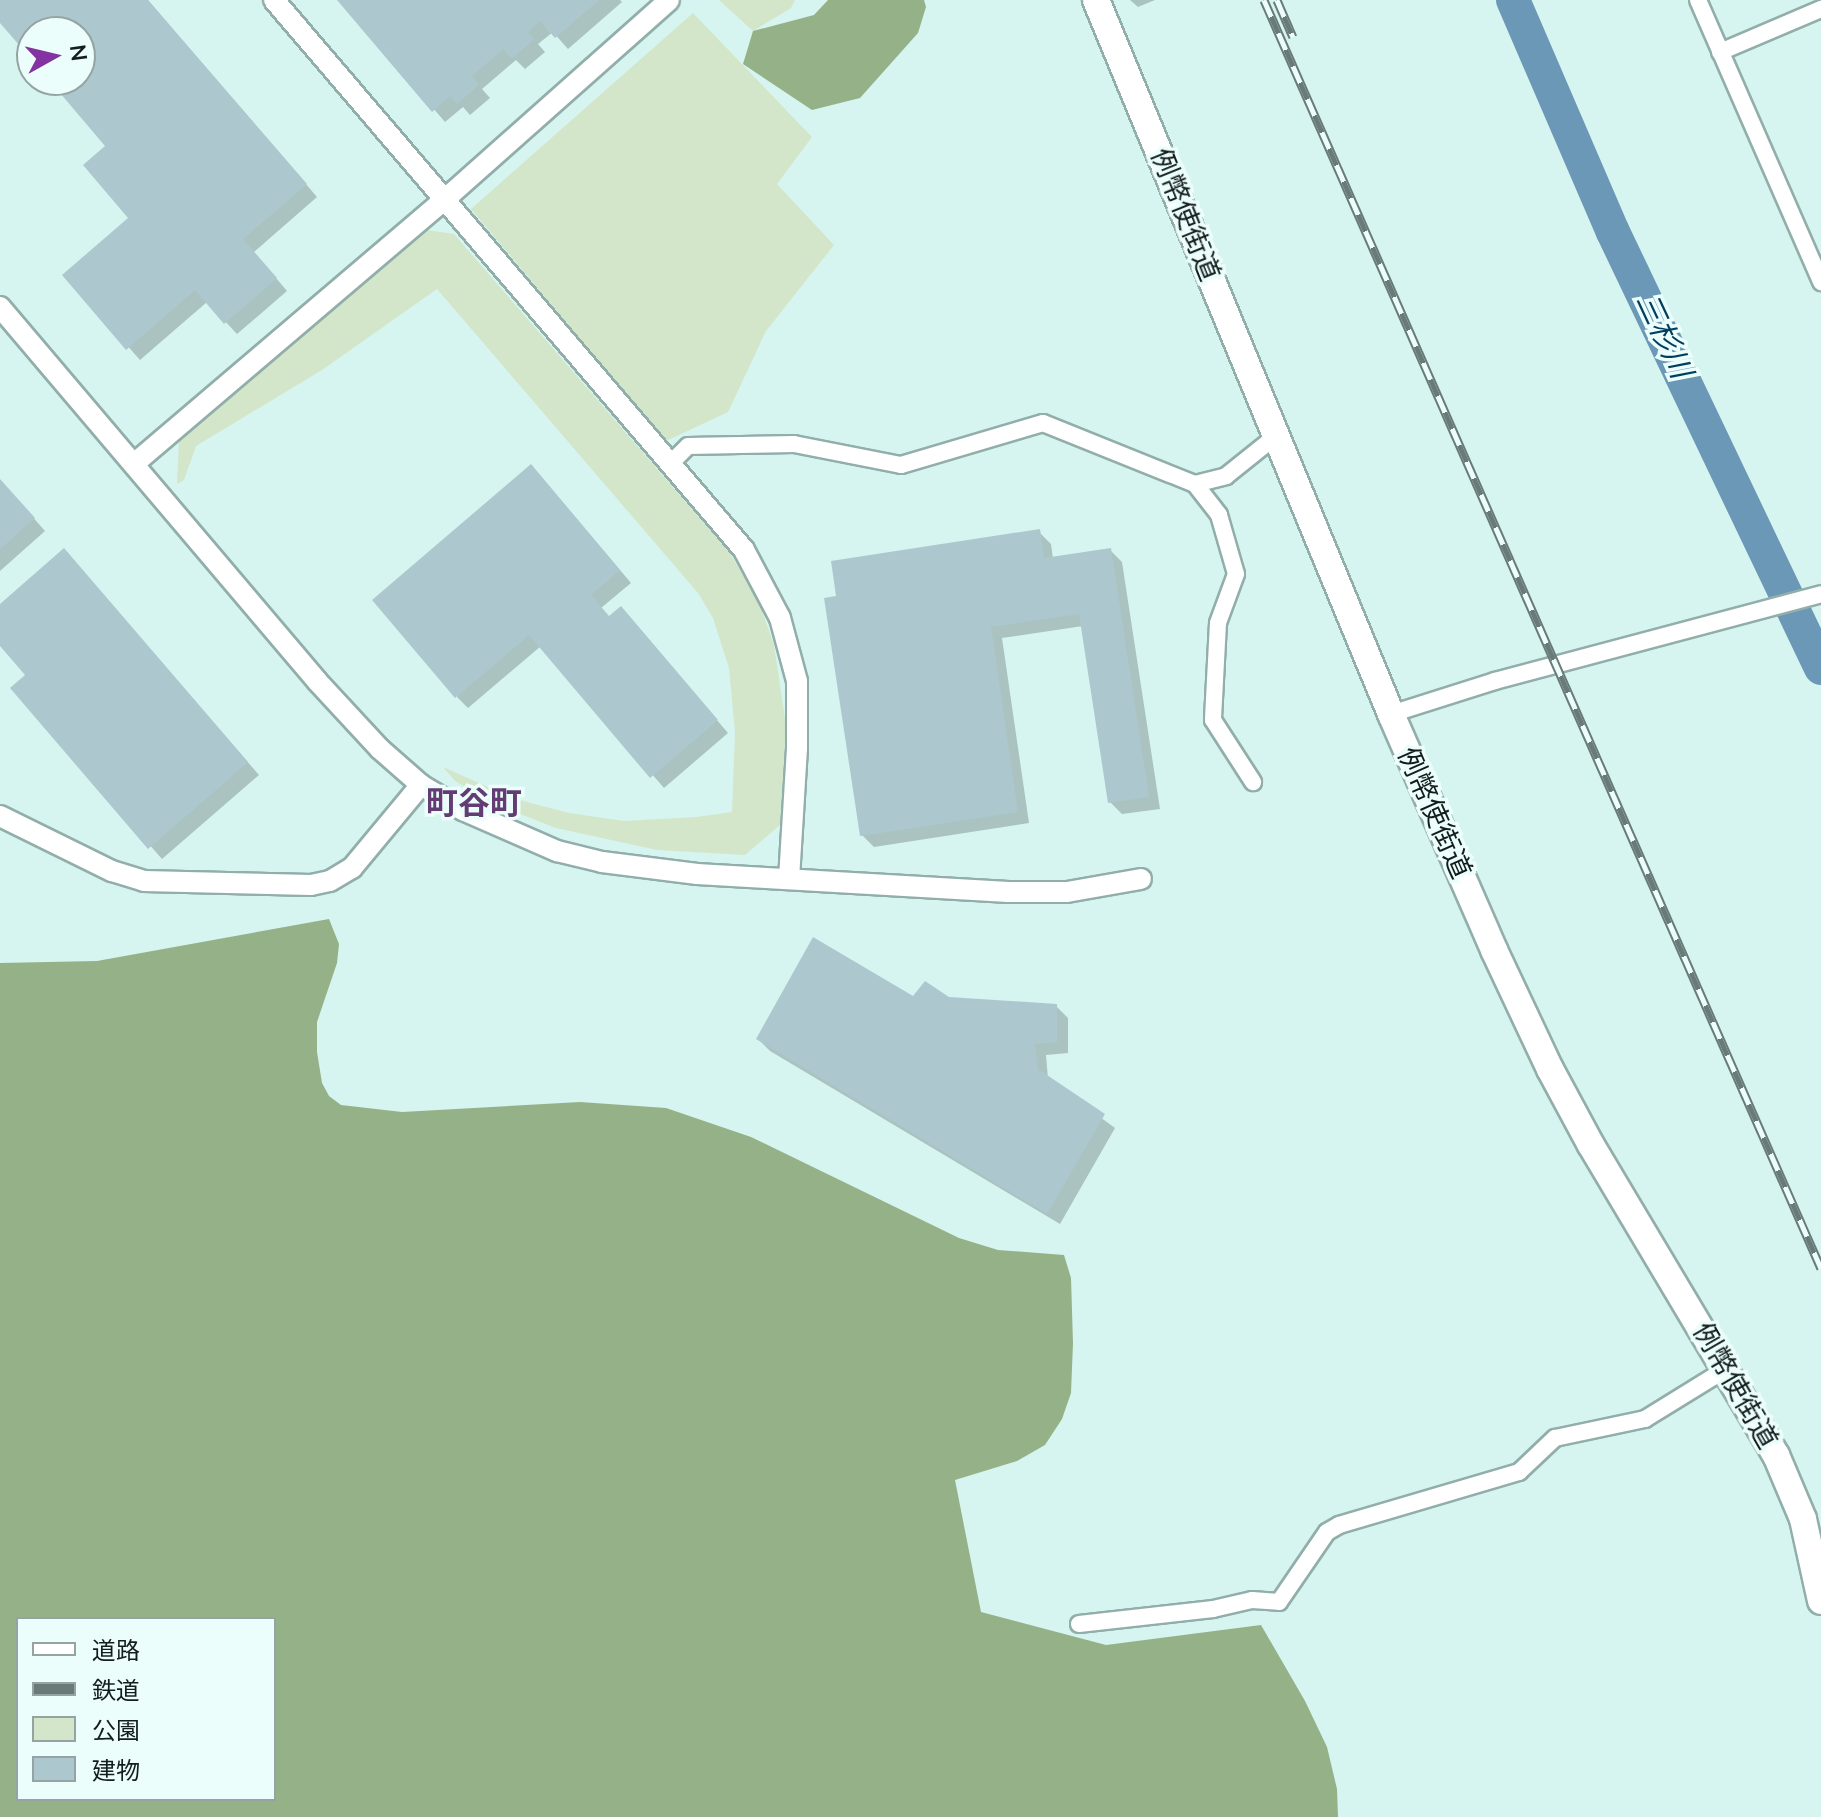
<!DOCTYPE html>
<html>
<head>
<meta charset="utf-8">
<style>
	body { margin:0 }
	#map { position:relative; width:1821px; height:1817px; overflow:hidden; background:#d6f4f0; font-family:"Nunito Sans","Noto Sans JP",sans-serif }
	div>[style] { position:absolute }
	.green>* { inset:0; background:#d3e6ca }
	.forest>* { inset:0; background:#95b187 }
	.shadow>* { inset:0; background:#0003 }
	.river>* { height:34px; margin:-17px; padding:0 17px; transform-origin:17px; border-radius:17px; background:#6b98b6 }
	.building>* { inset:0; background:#acc8ce }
	.roads { filter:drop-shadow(2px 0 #92aeaa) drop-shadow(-2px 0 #92aeaa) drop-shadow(0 2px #92aeaa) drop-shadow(0 -2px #92aeaa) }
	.minor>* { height:16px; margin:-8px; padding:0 8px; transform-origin:8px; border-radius:8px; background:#fff }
	.tertiary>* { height:20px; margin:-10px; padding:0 10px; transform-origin:10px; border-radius:10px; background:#fff }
	.primary>* { height:26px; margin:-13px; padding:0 13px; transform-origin:13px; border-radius:13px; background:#fff }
	.rail>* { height:9px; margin-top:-4.5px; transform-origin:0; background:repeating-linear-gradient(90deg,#ecfefc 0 18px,#697b79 0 36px); box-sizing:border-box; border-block:2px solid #697b79 }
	span { translate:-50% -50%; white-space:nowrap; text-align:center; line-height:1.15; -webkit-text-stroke:7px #ecfefc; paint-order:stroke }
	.street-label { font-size:28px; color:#131d1c }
	.water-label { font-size:30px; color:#013f5d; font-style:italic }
	.quarter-label { font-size:32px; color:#633c74; font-weight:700 }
	.legend { position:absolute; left:16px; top:1617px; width:260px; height:184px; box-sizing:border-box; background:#ecfefc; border:2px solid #95a4a2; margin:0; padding:10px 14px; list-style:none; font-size:24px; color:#131d1c }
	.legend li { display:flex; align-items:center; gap:16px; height:40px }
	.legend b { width:40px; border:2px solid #95a4a2 }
	.north { position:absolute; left:16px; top:16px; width:80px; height:80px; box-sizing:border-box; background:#ecfefc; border:2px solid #95a4a2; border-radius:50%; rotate:82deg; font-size:22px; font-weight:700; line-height:32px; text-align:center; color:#131d1c }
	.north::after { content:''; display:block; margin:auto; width:28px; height:36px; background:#8333a2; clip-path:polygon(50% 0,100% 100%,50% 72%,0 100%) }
</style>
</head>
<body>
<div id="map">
	<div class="green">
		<div style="clip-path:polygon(719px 0,795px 0,791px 8px,753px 31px)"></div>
		<div style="clip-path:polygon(693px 13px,812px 137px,777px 184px,834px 245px,766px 331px,728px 412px,666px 441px,471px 209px)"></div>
		<div style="clip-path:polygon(427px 230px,454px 234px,729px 552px,758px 600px,774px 645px,786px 725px,780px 825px,745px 855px,657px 850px,556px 828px,492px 803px,455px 781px,443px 767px,512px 798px,569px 813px,624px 821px,696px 817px,732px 812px,735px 732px,729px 668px,713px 618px,698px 593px,437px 289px,322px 370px,196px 446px,184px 480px,177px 484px,179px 440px)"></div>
	</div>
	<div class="forest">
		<div style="clip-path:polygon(828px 0,924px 0,926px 7px,918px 33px,860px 98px,812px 110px,743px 64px,753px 31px,814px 15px)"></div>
		<div style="clip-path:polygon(evenodd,329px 919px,339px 944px,337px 963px,317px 1022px,317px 1052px,322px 1083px,329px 1096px,341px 1105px,402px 1112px,580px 1102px,666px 1108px,751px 1137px,959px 1238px,998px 1250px,1064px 1255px,1071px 1278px,1073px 1343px,1071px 1393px,1062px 1419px,1045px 1445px,1017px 1461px,955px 1480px,981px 1612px,1106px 1645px,1261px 1625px,1305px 1701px,1327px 1747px,1337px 1789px,1338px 1817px,0 1817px,0 963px,97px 961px,329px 919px,18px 1619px,274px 1619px,274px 1799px,18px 1799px,18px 1619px)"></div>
	</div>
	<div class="shadow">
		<div style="clip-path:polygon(0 0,148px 0,317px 197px,254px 252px,287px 291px,237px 334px,207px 302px,140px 360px,65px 275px,131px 218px,108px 146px,52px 80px,80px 80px,80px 32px,32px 32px,32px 57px,0 20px)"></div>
		<div style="clip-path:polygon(340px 0,620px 0,622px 2px,568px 49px,553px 32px,538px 44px,545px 52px,525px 69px,516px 60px,482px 89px,490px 98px,470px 115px,463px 107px,445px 122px)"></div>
		<div style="clip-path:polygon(1130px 0,1155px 0,1138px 7px)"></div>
		<div style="clip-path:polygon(543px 479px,631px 583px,601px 608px,610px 618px,632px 621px,728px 733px,664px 788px,541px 646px,468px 708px,457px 697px)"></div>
		<div style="clip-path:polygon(0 480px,45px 531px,0 571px)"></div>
		<div style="clip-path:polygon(1039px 532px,1051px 544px,1053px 559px,1110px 550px,1122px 562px,1160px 809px,1122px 814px,1110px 802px,1083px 626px,1002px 638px,1029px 823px,874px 847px,862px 835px)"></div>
		<div style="clip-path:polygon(75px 563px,259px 775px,162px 859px,13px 689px,28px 675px,0 643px,0 607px)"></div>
		<div style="clip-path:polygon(914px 999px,1056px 1006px,1068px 1018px,1068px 1053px,1046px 1055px,1048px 1079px,1115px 1128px,1060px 1224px,770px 1051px,758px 1039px)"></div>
	</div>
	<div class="river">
		<div style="left:1513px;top:0;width:253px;rotate:66.7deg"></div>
		<div style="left:1613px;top:232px;width:483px;rotate:64.5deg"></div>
	</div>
	<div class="building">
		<div style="clip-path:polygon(0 0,148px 0,307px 184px,243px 239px,277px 278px,224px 324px,195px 290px,126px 350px,62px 275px,128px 218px,83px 165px,105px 146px,49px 80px,80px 80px,80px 32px,32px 32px,32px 60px,0 23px)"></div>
		<div style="clip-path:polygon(337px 0,599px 0,555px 38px,540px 21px,528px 32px,534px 39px,512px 59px,503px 49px,472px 76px,479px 85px,457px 104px,450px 96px,432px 112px)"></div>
		<div style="clip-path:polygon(531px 464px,620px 570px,591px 595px,609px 616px,621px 606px,718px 720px,650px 778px,529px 635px,455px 698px,372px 600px)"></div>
		<div style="clip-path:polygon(0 479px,35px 518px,0 549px)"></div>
		<div style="clip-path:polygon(1040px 529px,1044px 558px,1111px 548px,1149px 797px,1108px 803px,1079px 614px,991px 627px,1018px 812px,860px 836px,824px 598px,836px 596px,831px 561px)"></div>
		<div style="clip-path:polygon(64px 548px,248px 762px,148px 849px,10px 688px,25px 675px,0 646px,0 604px)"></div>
		<div style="clip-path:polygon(813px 937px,913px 996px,925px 981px,949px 997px,1057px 1004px,1057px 1042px,1035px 1044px,1038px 1069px,1105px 1114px,1047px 1214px,756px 1039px)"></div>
	</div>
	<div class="roads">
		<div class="minor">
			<div style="left:1698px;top:0;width:308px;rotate:66.4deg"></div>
			<div style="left:1720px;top:52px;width:110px;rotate:-23.1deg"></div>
			<div style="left:670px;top:464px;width:25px;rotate:-45deg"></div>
			<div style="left:688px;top:446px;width:106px;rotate:-1.1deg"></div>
			<div style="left:794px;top:444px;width:109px;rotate:11.1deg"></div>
			<div style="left:901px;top:465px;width:148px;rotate:-16.5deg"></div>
			<div style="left:1043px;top:423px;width:164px;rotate:21.9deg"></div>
			<div style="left:1195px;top:484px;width:32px;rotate:-14deg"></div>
			<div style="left:1226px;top:476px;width:64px;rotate:-38.7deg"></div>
			<div style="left:1195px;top:484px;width:39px;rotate:52deg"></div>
			<div style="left:1219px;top:515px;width:61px;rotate:73.9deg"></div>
			<div style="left:1236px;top:574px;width:52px;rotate:110.2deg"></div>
			<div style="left:1218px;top:623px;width:97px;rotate:93deg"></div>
			<div style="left:1213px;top:720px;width:74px;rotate:57.2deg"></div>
			<div style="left:1391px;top:714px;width:109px;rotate:-17.6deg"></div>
			<div style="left:1495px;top:681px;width:337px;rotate:-14.9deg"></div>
			<div style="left:1079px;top:1624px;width:135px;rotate:-6.4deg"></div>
			<div style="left:1213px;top:1609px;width:40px;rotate:-13deg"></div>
			<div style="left:1252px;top:1600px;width:27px;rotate:4deg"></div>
			<div style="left:1279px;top:1602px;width:85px;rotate:-55.6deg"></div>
			<div style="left:1327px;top:1532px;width:14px;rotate:-30deg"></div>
			<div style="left:1339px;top:1525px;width:188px;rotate:-16.4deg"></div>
			<div style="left:1519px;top:1472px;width:50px;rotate:-43.4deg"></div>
			<div style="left:1555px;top:1438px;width:92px;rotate:-11.9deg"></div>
			<div style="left:1645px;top:1419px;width:95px;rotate:-31.7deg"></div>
		</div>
		<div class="tertiary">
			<div style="left:274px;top:0;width:723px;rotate:49.48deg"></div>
			<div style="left:744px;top:550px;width:77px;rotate:62.1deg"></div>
			<div style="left:780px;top:618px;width:65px;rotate:74.9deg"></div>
			<div style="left:797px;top:681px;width:67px;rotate:90deg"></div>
			<div style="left:797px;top:748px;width:130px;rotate:93.5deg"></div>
			<div style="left:0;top:307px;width:490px;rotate:49.7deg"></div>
			<div style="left:317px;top:681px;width:93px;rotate:47.2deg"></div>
			<div style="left:380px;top:749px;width:55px;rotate:41.3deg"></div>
			<div style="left:421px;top:785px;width:49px;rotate:30.8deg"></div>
			<div style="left:463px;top:810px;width:103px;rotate:23.6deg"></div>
			<div style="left:557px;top:851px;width:46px;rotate:13.7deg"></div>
			<div style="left:602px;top:862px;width:96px;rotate:7.2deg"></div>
			<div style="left:697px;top:874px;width:312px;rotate:3.3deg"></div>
			<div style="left:1008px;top:892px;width:59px"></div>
			<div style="left:1067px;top:892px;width:75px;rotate:-10deg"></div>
			<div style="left:135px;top:463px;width:404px;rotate:-40.4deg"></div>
			<div style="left:443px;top:201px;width:302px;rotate:-41.6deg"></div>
			<div style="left:0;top:816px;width:125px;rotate:26.2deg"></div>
			<div style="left:112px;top:871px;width:34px;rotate:17deg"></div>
			<div style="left:144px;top:881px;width:167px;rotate:1.4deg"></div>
			<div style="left:311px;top:885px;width:19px;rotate:-12deg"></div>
			<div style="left:330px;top:881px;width:26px;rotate:-31deg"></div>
			<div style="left:352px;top:868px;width:108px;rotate:-50.3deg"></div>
		</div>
		<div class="primary">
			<div style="left:1096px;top:0;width:773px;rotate:67.55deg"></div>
			<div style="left:1391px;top:714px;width:257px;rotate:66.4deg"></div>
			<div style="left:1494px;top:950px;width:132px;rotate:64.8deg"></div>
			<div style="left:1550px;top:1069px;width:86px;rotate:61.7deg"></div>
			<div style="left:1591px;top:1145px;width:361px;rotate:59.2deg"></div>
			<div style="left:1776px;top:1455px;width:69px;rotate:67.1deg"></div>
			<div style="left:1803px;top:1519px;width:84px;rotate:77.6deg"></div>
		</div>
	</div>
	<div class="rail">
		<div style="left:1264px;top:0;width:1385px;rotate:66.29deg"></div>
		<div style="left:1277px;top:0;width:40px;rotate:66.6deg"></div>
	</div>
	<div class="street-label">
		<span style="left:1185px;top:215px;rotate:68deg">例幣使街道</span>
		<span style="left:1434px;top:813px;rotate:66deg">例幣使街道</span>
		<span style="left:1735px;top:1386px;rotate:60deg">例幣使街道</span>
	</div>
	<div class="water-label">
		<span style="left:1663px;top:336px;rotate:65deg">三杉川</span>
	</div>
	<div class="quarter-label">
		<span style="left:474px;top:804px">町谷町</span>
	</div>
	<ul class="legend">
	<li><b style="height:10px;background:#fff"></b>道路</li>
	<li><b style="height:10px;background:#697b79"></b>鉄道</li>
	<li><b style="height:22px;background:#d3e6ca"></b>公園</li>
	<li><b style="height:22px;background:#acc8ce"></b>建物</li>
	</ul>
	<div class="north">N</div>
</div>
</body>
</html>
